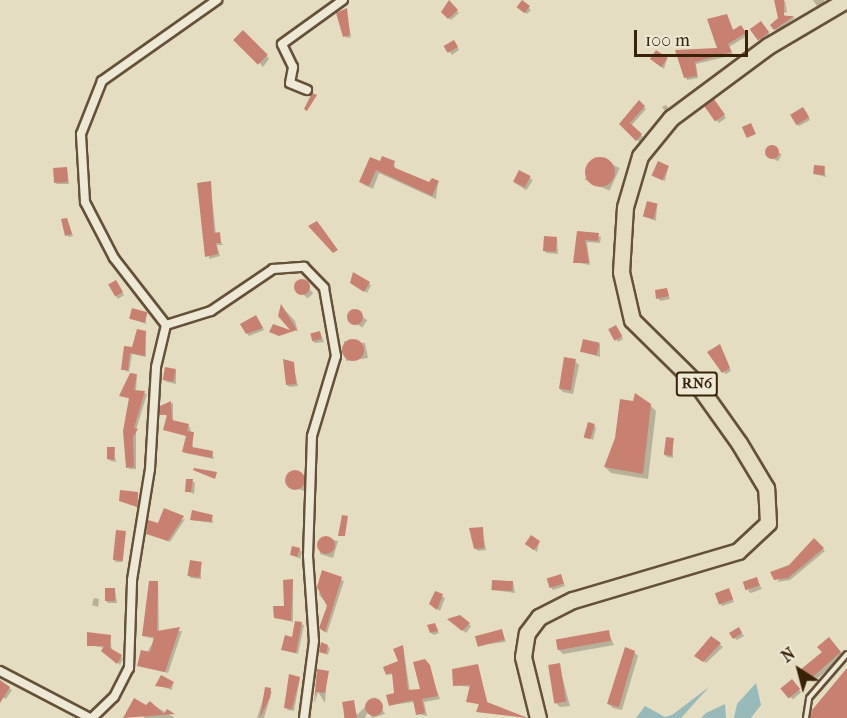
<!DOCTYPE html>
<html>
<head>
<meta charset="utf-8">
<style>
	body { margin:0 }
	#map { position:relative; width:847px; height:718px; overflow:hidden; background:#e5ddc2; font-family:"IM FELL French Canon",serif }
	div>[style] { position:absolute }
	.water>* { inset:0; background:#98babb }
	.shadow>* { inset:0; background:#0003; transform-origin:0 0 }
	.building>* { inset:0; background:#c88171; transform-origin:0 0 }
	.round { border-radius:50% }
	.roads { filter:drop-shadow(2px 0 #655137) drop-shadow(-2px 0 #655137) drop-shadow(0 2px #655137) drop-shadow(0 -2px #655137) }
	.lane>* { height:4px; margin:-2px; padding:0 2px; transform-origin:2px; border-radius:2px; background:#eee9d7 }
	.street>* { height:8px; margin:-4px; padding:0 4px; transform-origin:4px; border-radius:4px; background:#eee9d7 }
	.highway>* { height:15px; margin:-7.5px; padding:0 7.5px; transform-origin:7.5px; border-radius:7.5px; background:#e5ddc2 }
	span { translate:-50% -50%; white-space:nowrap; text-align:center; line-height:1.15; -webkit-text-stroke:4.5px #eee9d7; paint-order:stroke }
	.shield-label span { padding:2px 4px; background:#eee9d7; border:2px solid; border-radius:4px; -webkit-text-stroke-width:0 }
	.shield-label { font-size:15px; color:#3a2209; font-weight:700 }
	.north { position:absolute; left:769px; top:640px; width:60px; height:60px; -webkit-text-stroke:4px #eee9d7; paint-order:stroke; rotate:324deg; font-size:16px; font-weight:700; line-height:24px; text-align:center; color:#3a2209 }
	.north::after { content:''; display:block; margin:auto; width:21px; height:27px; background:#3a2209; clip-path:polygon(50% 0,100% 100%,50% 72%,0 100%) }
	.scale { position:absolute; left:634px; top:30px; width:114px; height:27px; box-sizing:border-box; border:3px solid #3a2209; border-top:0; padding-left:8px; font-size:18px; line-height:21px; white-space:nowrap; color:#3a2209; -webkit-text-stroke:4px #eee9d7; paint-order:stroke }
</style>
</head>
<body>
<div id="map">
	<div class="water">
		<div style="clip-path:polygon(756px 683px,761px 705px,751px 718px,734px 718px,737px 704px)"></div>
		<div style="clip-path:polygon(709px 687px,681px 718px,636px 718px,645px 706px,665px 717px,672px 715px)"></div>
		<div style="clip-path:polygon(725px 704px,726px 718px,701px 718px,706px 713px)"></div>
	</div>
	<div class="shadow">
		<div style="clip-path:polygon(778px 0,785px 1px,787px 12px,781px 14px,795px 18px,777px 31px,772px 26px,780px 19px)"></div>
		<div style="clip-path:polygon(813px 0,824px 0,825px 3px,817px 6px)"></div>
		<div style="clip-path:polygon(522px 2px,531px 10px,527px 14px,518px 7px)"></div>
		<div style="clip-path:polygon(449px 3px,459px 13px,451px 20px,443px 12px)"></div>
		<div style="clip-path:polygon(346px 10px,351px 37px,347px 38px,345px 36px)"></div>
		<div style="clip-path:polygon(726px 16px,734px 31px,743px 29px,747px 36px,729px 47px,733px 55px,696px 64px,698px 78px,687px 80px,677px 52px,719px 50px)"></div>
		<div style="clip-path:polygon(763px 25px,770px 35px,761px 40px,759px 38px)"></div>
		<div style="clip-path:polygon(456px 44px,459px 50px,452px 55px,446px 47px)"></div>
		<div style="clip-path:polygon(254px 56px,267px 56px,269px 59px,263px 67px)"></div>
		<div style="clip-path:polygon(667px 59px,664px 69px,654px 62px)"></div>
		<div style="clip-path:polygon(639px 102px,646px 109px,631px 126px,643px 137px,639px 142px,621px 124px)"></div>
		<div style="clip-path:polygon(716px 103px,726px 118px,719px 123px,706px 106px)"></div>
		<div style="clip-path:polygon(666px 105px,670px 110px,667px 113px,662px 107px)"></div>
		<div style="clip-path:polygon(806px 111px,810px 120px,799px 126px,796px 124px)"></div>
		<div style="left:769px;top:148px;width:14px;height:8px;rotate:25deg"></div>
		<div style="left:595px;top:157px;width:27px;height:25px;rotate:24deg"></div>
		<div style="clip-path:polygon(381px 163px,394px 163px,396px 170px,430px 184px,438px 182px,436px 199px,379px 173px,373px 189px,364px 185px,361px 182px)"></div>
		<div style="clip-path:polygon(668px 168px,665px 181px,656px 177px)"></div>
		<div style="clip-path:polygon(824px 168px,826px 177px,814px 174px)"></div>
		<div style="clip-path:polygon(67px 169px,69px 184px,57px 184px,55px 182px)"></div>
		<div style="left:520px;top:172px;width:15px;height:12px;rotate:32deg"></div>
		<div style="clip-path:polygon(210px 182px,216px 234px,223px 245px,217px 245px,220px 256px,209px 259px)"></div>
		<div style="clip-path:polygon(657px 206px,656px 221px,644px 216px)"></div>
		<div style="clip-path:polygon(67px 219px,73px 236px,69px 237px,67px 235px)"></div>
		<div style="clip-path:polygon(579px 233px,601px 237px,600px 243px,587px 242px,590px 265px,574px 262px)"></div>
		<div style="clip-path:polygon(557px 239px,558px 254px,547px 253px,544px 251px)"></div>
		<div style="clip-path:polygon(354px 274px,371px 285px,367px 293px,353px 280px)"></div>
		<div style="left:301px;top:280px;width:18px;height:8px;rotate:47deg"></div>
		<div style="clip-path:polygon(118px 285px,124px 295px,118px 299px,110px 286px)"></div>
		<div style="clip-path:polygon(666px 289px,670px 299px,660px 301px,658px 298px)"></div>
		<div style="clip-path:polygon(282px 307px,295px 321px,298px 332px,279px 315px)"></div>
		<div style="left:352px;top:309px;width:19px;height:9px;rotate:36deg"></div>
		<div style="clip-path:polygon(146px 313px,146px 324px,131px 318px)"></div>
		<div style="clip-path:polygon(258px 319px,264px 330px,249px 336px,247px 333px)"></div>
		<div style="clip-path:polygon(610px 330px,618px 330px,623px 339px,618px 342px)"></div>
		<div style="clip-path:polygon(145px 332px,146px 357px,132px 354px,129px 372px,125px 371px,125px 347px,133px 349px)"></div>
		<div style="clip-path:polygon(320px 333px,324px 342px,315px 343px,313px 341px)"></div>
		<div style="clip-path:polygon(344px 341px,365px 343px,368px 358px,346px 361px)"></div>
		<div style="clip-path:polygon(600px 344px,600px 357px,582px 351px)"></div>
		<div style="clip-path:polygon(720px 345px,731px 371px,726px 374px,723px 372px)"></div>
		<div style="clip-path:polygon(575px 361px,579px 365px,573px 394px,563px 392px,559px 388px)"></div>
		<div style="clip-path:polygon(293px 364px,298px 386px,290px 387px,287px 385px)"></div>
		<div style="clip-path:polygon(176px 370px,176px 384px,167px 382px,164px 380px)"></div>
		<div style="clip-path:polygon(137px 375px,136px 391px,147px 394px,136px 430px,136px 469px,129px 469px,130px 399px,121px 396px)"></div>
		<div style="clip-path:polygon(173px 403px,173px 421px,190px 427px,193px 448px,212px 453px,214px 459px,185px 453px,187px 436px,165px 429px,168px 416px,161px 414px,162px 407px)"></div>
		<div style="clip-path:polygon(650px 405px,656px 411px,648px 479px,611px 473px,605px 467px)"></div>
		<div style="clip-path:polygon(594px 425px,596px 428px,593px 440px,586px 436px)"></div>
		<div style="clip-path:polygon(673px 440px,673px 458px,667px 457px,664px 454px)"></div>
		<div style="clip-path:polygon(114px 449px,116px 462px,111px 461px,108px 459px)"></div>
		<div style="clip-path:polygon(289px 472px,308px 476px,307px 492px,289px 486px)"></div>
		<div style="clip-path:polygon(192px 481px,195px 483px,194px 494px,186px 491px)"></div>
		<div style="clip-path:polygon(138px 493px,139px 508px,121px 500px)"></div>
		<div style="clip-path:polygon(212px 517px,213px 523px,191px 520px)"></div>
		<div style="clip-path:polygon(185px 519px,170px 542px,148px 533px,159px 525px)"></div>
		<div style="clip-path:polygon(482px 529px,486px 550px,478px 551px,475px 548px)"></div>
		<div style="clip-path:polygon(125px 533px,122px 562px,116px 562px,113px 559px)"></div>
		<div style="clip-path:polygon(321px 537px,338px 541px,333px 558px,320px 554px)"></div>
		<div style="clip-path:polygon(814px 540px,825px 551px,790px 580px,777px 582px)"></div>
		<div style="clip-path:polygon(539px 542px,537px 552px,530px 547px)"></div>
		<div style="clip-path:polygon(299px 549px,302px 552px,300px 559px,292px 554px)"></div>
		<div style="clip-path:polygon(201px 564px,201px 579px,191px 578px,189px 576px)"></div>
		<div style="clip-path:polygon(323px 572px,344px 581px,327px 633px,321px 629px,329px 606px,319px 595px)"></div>
		<div style="clip-path:polygon(561px 576px,565px 586px,553px 590px,551px 587px)"></div>
		<div style="clip-path:polygon(756px 579px,762px 589px,751px 593px,748px 591px)"></div>
		<div style="clip-path:polygon(293px 580px,293px 622px,304px 625px,298px 654px,283px 650px,293px 639px,296px 623px,275px 617px,286px 608px)"></div>
		<div style="clip-path:polygon(513px 582px,515px 593px,493px 590px)"></div>
		<div style="clip-path:polygon(158px 583px,159px 632px,182px 631px,168px 673px,139px 666px,155px 639px,143px 636px)"></div>
		<div style="clip-path:polygon(115px 590px,117px 603px,108px 603px,106px 600px)"></div>
		<div style="clip-path:polygon(729px 590px,734px 602px,722px 606px,720px 603px)"></div>
		<div style="clip-path:polygon(436px 593px,445px 598px,440px 611px,431px 604px)"></div>
		<div style="clip-path:polygon(94px 598px,99px 599px,98px 607px,92px 605px)"></div>
		<div style="clip-path:polygon(460px 616px,471px 626px,466px 633px,450px 620px)"></div>
		<div style="clip-path:polygon(435px 625px,439px 633px,434px 635px,431px 633px)"></div>
		<div style="clip-path:polygon(501px 630px,506px 642px,479px 645px)"></div>
		<div style="clip-path:polygon(608px 632px,614px 645px,563px 654px,559px 650px)"></div>
		<div style="clip-path:polygon(741px 632px,744px 636px,737px 640px,734px 638px)"></div>
		<div style="clip-path:polygon(110px 636px,112px 651px,123px 658px,120px 665px,105px 648px,88px 645px)"></div>
		<div style="clip-path:polygon(712px 638px,723px 647px,706px 663px,699px 658px)"></div>
		<div style="clip-path:polygon(832px 642px,844px 656px,813px 682px,810px 679px)"></div>
		<div style="clip-path:polygon(327px 646px,330px 648px,328px 655px,321px 651px)"></div>
		<div style="clip-path:polygon(403px 646px,410px 692px,422px 690px,427px 663px,440px 699px,424px 702px,427px 716px,418px 714px,415px 702px,390px 705px,396px 694px,394px 675px,387px 674px,400px 662px)"></div>
		<div style="clip-path:polygon(634px 652px,638px 656px,622px 710px,613px 708px,609px 704px)"></div>
		<div style="clip-path:polygon(477px 665px,488px 704px,527px 718px,478px 711px,480px 705px,468px 701px,471px 687px,454px 685px)"></div>
		<div style="clip-path:polygon(559px 665px,570px 706px,560px 707px,556px 703px)"></div>
		<div style="clip-path:polygon(318px 670px,327px 673px,325px 703px,318px 692px,315px 703px)"></div>
		<div style="clip-path:polygon(300px 678px,294px 711px,288px 710px,285px 707px)"></div>
		<div style="left:791px;top:681px;width:15px;height:11px;rotate:48deg"></div>
		<div style="clip-path:polygon(0 682px,12px 690px,6px 699px,0 696px)"></div>
		<div style="clip-path:polygon(173px 683px,172px 690px,157px 685px)"></div>
		<div style="clip-path:polygon(272px 691px,264px 718px,257px 718px,265px 693px)"></div>
		<div style="clip-path:polygon(375px 697px,385px 714px,372px 718px,368px 711px,365px 718px,344px 718px,344px 703px,353px 702px,357px 715px)"></div>
		<div style="clip-path:polygon(134px 700px,146px 707px,150px 703px,175px 718px,145px 718px,139px 712px,124px 718px)"></div>
	</div>
	<div class="building">
		<div style="clip-path:polygon(449px 0,458px 10px,448px 19px,441px 12px)"></div>
		<div style="left:522px;top:0;width:10px;height:9px;rotate:37deg"></div>
		<div style="clip-path:polygon(774px 0,784px 0,784px 16px,794px 16px,774px 30px,770px 25px,778px 18px)"></div>
		<div style="clip-path:polygon(347px 8px,350px 35px,343px 37px,336px 13px)"></div>
		<div style="clip-path:polygon(727px 14px,733px 30px,741px 25px,746px 33px,728px 44px,732px 52px,695px 62px,697px 76px,684px 78px,675px 50px,717px 48px,707px 19px)"></div>
		<div style="left:761px;top:21px;width:14px;height:14px;rotate:54deg"></div>
		<div style="left:243px;top:30px;width:35px;height:14px;rotate:45deg"></div>
		<div style="left:454px;top:40px;width:8px;height:12px;rotate:60deg"></div>
		<div style="left:656px;top:50px;width:14px;height:11px;rotate:34deg"></div>
		<div style="clip-path:polygon(312px 93px,317px 95px,307px 111px,304px 109px)"></div>
		<div style="left:714px;top:99px;width:19px;height:12px;rotate:55deg"></div>
		<div style="clip-path:polygon(639px 100px,645px 106px,630px 123px,642px 134px,636px 141px,619px 124px)"></div>
		<div style="left:803px;top:107px;width:12px;height:15px;rotate:59deg"></div>
		<div style="left:751px;top:123px;width:12px;height:10px;rotate:66deg"></div>
		<div class="round" style="left:765px;top:145px;width:14px;height:14px"></div>
		<div style="clip-path:polygon(382px 156px,395px 161px,393px 167px,429px 182px,432px 178px,439px 181px,432px 196px,376px 170px,369px 186px,359px 182px,370px 157px,380px 161px)"></div>
		<div class="round" style="left:585px;top:157px;width:30px;height:30px"></div>
		<div style="left:658px;top:161px;width:12px;height:16px;rotate:24deg"></div>
		<div style="left:814px;top:165px;width:11px;height:9px;rotate:5deg"></div>
		<div style="left:67px;top:167px;width:15px;height:14px;rotate:86deg"></div>
		<div style="left:519px;top:170px;width:13px;height:13px;rotate:27deg"></div>
		<div style="clip-path:polygon(211px 181px,214px 233px,220px 232px,221px 243px,216px 243px,218px 254px,205px 257px,197px 183px)"></div>
		<div style="left:647px;top:201px;width:11px;height:16px;rotate:15deg"></div>
		<div style="clip-path:polygon(67px 218px,72px 234px,65px 236px,61px 219px)"></div>
		<div style="clip-path:polygon(317px 221px,338px 250px,333px 253px,308px 226px)"></div>
		<div style="clip-path:polygon(577px 231px,599px 233px,598px 241px,585px 240px,589px 263px,573px 263px)"></div>
		<div style="left:544px;top:236px;width:13px;height:15px;rotate:4deg"></div>
		<div style="clip-path:polygon(353px 272px,370px 282px,364px 292px,350px 283px)"></div>
		<div class="round" style="left:294px;top:279px;width:16px;height:16px"></div>
		<div style="left:116px;top:280px;width:14px;height:9px;rotate:60deg"></div>
		<div style="clip-path:polygon(667px 288px,669px 296px,656px 299px,655px 290px)"></div>
		<div style="clip-path:polygon(281px 304px,297px 330px,279px 336px,269px 332px,273px 324px,290px 330px,278px 316px)"></div>
		<div style="left:132px;top:308px;width:16px;height:11px;rotate:15deg"></div>
		<div class="round" style="left:347px;top:309px;width:16px;height:16px"></div>
		<div style="clip-path:polygon(256px 315px,263px 328px,246px 334px,240px 324px)"></div>
		<div style="left:616px;top:325px;width:13px;height:9px;rotate:61deg"></div>
		<div style="clip-path:polygon(137px 329px,146px 331px,145px 356px,130px 353px,128px 370px,121px 370px,124px 346px,132px 347px)"></div>
		<div style="left:320px;top:331px;width:8px;height:10px;rotate:76deg"></div>
		<div class="round" style="left:342px;top:339px;width:22px;height:22px"></div>
		<div style="left:583px;top:339px;width:17px;height:13px;rotate:13deg"></div>
		<div style="clip-path:polygon(720px 344px,730px 368px,722px 373px,707px 352px)"></div>
		<div style="left:564px;top:357px;width:12px;height:32px;rotate:9deg"></div>
		<div style="clip-path:polygon(283px 359px,294px 362px,296px 384px,286px 385px)"></div>
		<div style="left:165px;top:367px;width:11px;height:13px;rotate:10deg"></div>
		<div style="clip-path:polygon(130px 373px,137px 374px,134px 390px,145px 391px,134px 428px,138px 429px,133px 437px,134px 467px,126px 468px,123px 431px,129px 398px,119px 396px)"></div>
		<div style="clip-path:polygon(635px 393px,651px 404px,643px 474px,604px 467px,615px 438px,620px 399px,633px 401px)"></div>
		<div style="clip-path:polygon(171px 401px,172px 420px,189px 424px,187px 431px,194px 432px,192px 447px,213px 451px,212px 458px,182px 452px,186px 436px,163px 430px,167px 415px,160px 415px,160px 406px)"></div>
		<div style="left:588px;top:422px;width:7px;height:16px;rotate:16deg"></div>
		<div style="left:666px;top:437px;width:8px;height:18px;rotate:7deg"></div>
		<div style="clip-path:polygon(107px 447px,115px 447px,114px 460px,107px 459px)"></div>
		<div style="clip-path:polygon(194px 468px,217px 472px,215px 479px,193px 470px)"></div>
		<div class="round" style="left:285px;top:470px;width:20px;height:20px"></div>
		<div style="clip-path:polygon(186px 479px,193px 479px,191px 492px,185px 492px)"></div>
		<div style="clip-path:polygon(120px 490px,138px 492px,137px 507px,119px 501px)"></div>
		<div style="clip-path:polygon(164px 508px,184px 516px,168px 541px,146px 534px,148px 520px,158px 523px)"></div>
		<div style="clip-path:polygon(192px 510px,213px 515px,211px 522px,190px 520px)"></div>
		<div style="clip-path:polygon(342px 515px,348px 516px,345px 536px,338px 536px)"></div>
		<div style="clip-path:polygon(483px 527px,484px 548px,474px 549px,469px 528px)"></div>
		<div style="left:116px;top:530px;width:10px;height:30px;rotate:6deg"></div>
		<div style="left:531px;top:535px;width:11px;height:11px;rotate:34deg"></div>
		<div class="round" style="left:317px;top:536px;width:18px;height:18px"></div>
		<div style="clip-path:polygon(814px 538px,824px 548px,788px 578px,774px 580px,770px 572px,789px 565px)"></div>
		<div style="clip-path:polygon(292px 546px,300px 548px,297px 557px,290px 555px)"></div>
		<div style="left:190px;top:560px;width:12px;height:16px;rotate:9deg"></div>
		<div style="clip-path:polygon(322px 570px,342px 577px,325px 632px,319px 628px,327px 606px,317px 587px)"></div>
		<div style="left:561px;top:574px;width:10px;height:15px;rotate:73deg"></div>
		<div style="left:757px;top:577px;width:9px;height:15px;rotate:72deg"></div>
		<div style="clip-path:polygon(293px 579px,291px 621px,274px 618px,273px 606px,284px 606px,283px 580px)"></div>
		<div style="left:492px;top:580px;width:21px;height:10px;rotate:3deg"></div>
		<div style="clip-path:polygon(149px 581px,158px 581px,157px 631px,180px 627px,165px 672px,137px 666px,141px 650px,150px 652px,154px 637px,142px 636px)"></div>
		<div style="left:105px;top:588px;width:10px;height:13px"></div>
		<div style="left:729px;top:588px;width:12px;height:15px;rotate:70deg"></div>
		<div style="clip-path:polygon(435px 591px,443px 594px,437px 610px,429px 604px)"></div>
		<div style="clip-path:polygon(460px 615px,470px 623px,462px 631px,447px 619px)"></div>
		<div style="clip-path:polygon(295px 621px,302px 622px,296px 653px,281px 650px,285px 635px,292px 637px)"></div>
		<div style="clip-path:polygon(435px 623px,438px 631px,430px 633px,427px 625px)"></div>
		<div style="clip-path:polygon(739px 627px,742px 633px,733px 639px,729px 633px)"></div>
		<div style="left:502px;top:629px;width:11px;height:28px;rotate:75deg"></div>
		<div style="left:609px;top:630px;width:11px;height:54px;rotate:80deg"></div>
		<div style="clip-path:polygon(87px 632px,111px 635px,110px 648px,122px 655px,117px 664px,101px 651px,104px 646px,87px 646px)"></div>
		<div style="clip-path:polygon(711px 636px,721px 643px,703px 662px,694px 656px)"></div>
		<div style="clip-path:polygon(829px 637px,841px 652px,809px 680px,800px 670px,822px 652px,817px 647px)"></div>
		<div style="clip-path:polygon(321px 642px,328px 645px,326px 654px,319px 652px)"></div>
		<div style="clip-path:polygon(403px 645px,408px 690px,420px 689px,413px 662px,425px 659px,430px 665px,438px 696px,422px 699px,425px 713px,416px 715px,413px 700px,389px 706px,386px 695px,394px 693px,392px 673px,386px 675px,383px 667px,398px 661px,393px 649px)"></div>
		<div style="clip-path:polygon(625px 647px,635px 651px,619px 707px,607px 704px)"></div>
		<div style="left:560px;top:663px;width:39px;height:12px;rotate:81deg"></div>
		<div style="clip-path:polygon(478px 664px,487px 702px,528px 718px,476px 712px,479px 704px,466px 702px,470px 685px,453px 686px,452px 669px)"></div>
		<div style="clip-path:polygon(847px 668px,847px 718px,810px 718px,812px 710px)"></div>
		<div style="clip-path:polygon(317px 669px,329px 671px,325px 693px,316px 692px,314px 703px)"></div>
		<div style="clip-path:polygon(289px 674px,300px 677px,292px 709px,284px 708px)"></div>
		<div style="clip-path:polygon(161px 675px,174px 682px,170px 688px,155px 686px)"></div>
		<div style="left:792px;top:679px;width:13px;height:15px;rotate:51deg"></div>
		<div style="clip-path:polygon(0 680px,10px 687px,0 703px)"></div>
		<div style="clip-path:polygon(265px 687px,271px 688px,270px 697px,260px 718px)"></div>
		<div class="round" style="left:365px;top:698px;width:18px;height:18px"></div>
		<div style="clip-path:polygon(134px 698px,146px 705px,150px 701px,164px 714px,167px 709px,175px 714px,123px 718px)"></div>
		<div style="left:354px;top:700px;width:18px;height:12px;rotate:81deg"></div>
	</div>
	<div class="roads">
		<div class="lane">
			<div style="left:806px;top:718px;width:20px;rotate:-81deg"></div>
			<div style="left:809px;top:698px;width:58px;rotate:-49.2deg"></div>
		</div>
		<div class="street">
			<div style="left:307px;top:90px;width:18px;rotate:-158deg"></div>
			<div style="left:290px;top:83px;width:16px;rotate:-79deg"></div>
			<div style="left:293px;top:67px;width:25px;rotate:-116deg"></div>
			<div style="left:282px;top:44px;width:75px;rotate:-35.8deg"></div>
			<div style="left:166px;top:325px;width:47px;rotate:-17.3deg"></div>
			<div style="left:211px;top:311px;width:75px;rotate:-34.1deg"></div>
			<div style="left:273px;top:269px;width:31px;rotate:-4deg"></div>
			<div style="left:304px;top:267px;width:29px;rotate:46deg"></div>
			<div style="left:324px;top:288px;width:69px;rotate:80deg"></div>
			<div style="left:336px;top:356px;width:84px;rotate:106.7deg"></div>
			<div style="left:312px;top:436px;width:120px;rotate:91.9deg"></div>
			<div style="left:308px;top:556px;width:85px;rotate:86deg"></div>
			<div style="left:314px;top:641px;width:78px;rotate:97.4deg"></div>
			<div style="left:0;top:671px;width:102px;rotate:27.6deg"></div>
			<div style="left:92px;top:718px;width:30px;rotate:-44deg"></div>
			<div style="left:114px;top:697px;width:33px;rotate:-63deg"></div>
			<div style="left:129px;top:668px;width:88px;rotate:-88deg"></div>
			<div style="left:132px;top:580px;width:112px;rotate:-80.8deg"></div>
			<div style="left:150px;top:469px;width:102px;rotate:-86.6deg"></div>
			<div style="left:156px;top:367px;width:43px;rotate:-76.6deg"></div>
			<div style="left:166px;top:325px;width:85px;rotate:-127.8deg"></div>
			<div style="left:114px;top:258px;width:63px;rotate:-117.4deg"></div>
			<div style="left:85px;top:202px;width:68px;rotate:-93.4deg"></div>
			<div style="left:81px;top:134px;width:57px;rotate:-68.4deg"></div>
			<div style="left:102px;top:81px;width:141px;rotate:-35.2deg"></div>
		</div>
		<div class="highway">
			<div style="left:538px;top:718px;width:63px;rotate:-103.8deg"></div>
			<div style="left:523px;top:657px;width:24px;rotate:-81deg"></div>
			<div style="left:527px;top:633px;width:20px;rotate:-53deg"></div>
			<div style="left:539px;top:617px;width:38px;rotate:-27deg"></div>
			<div style="left:573px;top:600px;width:172px;rotate:-16.5deg"></div>
			<div style="left:738px;top:551px;width:41px;rotate:-43deg"></div>
			<div style="left:768px;top:523px;width:35px;rotate:-93deg"></div>
			<div style="left:766px;top:488px;width:52px;rotate:-121deg"></div>
			<div style="left:739px;top:443px;width:72px;rotate:-125.4deg"></div>
			<div style="left:697px;top:384px;width:91px;rotate:-135.4deg"></div>
			<div style="left:632px;top:320px;width:49px;rotate:-102.9deg"></div>
			<div style="left:621px;top:272px;width:65px;rotate:-86.5deg"></div>
			<div style="left:625px;top:207px;width:53px;rotate:-73.6deg"></div>
			<div style="left:640px;top:156px;width:49px;rotate:-50.8deg"></div>
			<div style="left:671px;top:118px;width:121px;rotate:-36.6deg"></div>
			<div style="left:768px;top:46px;width:91px;rotate:-30.5deg"></div>
		</div>
	</div>
	<div class="shield-label">
		<span style="left:697px;top:384px">RN6</span>
	</div>
	<div class="north">N</div>
	<div class="scale">100 m</div>
</div>
</body>
</html>
